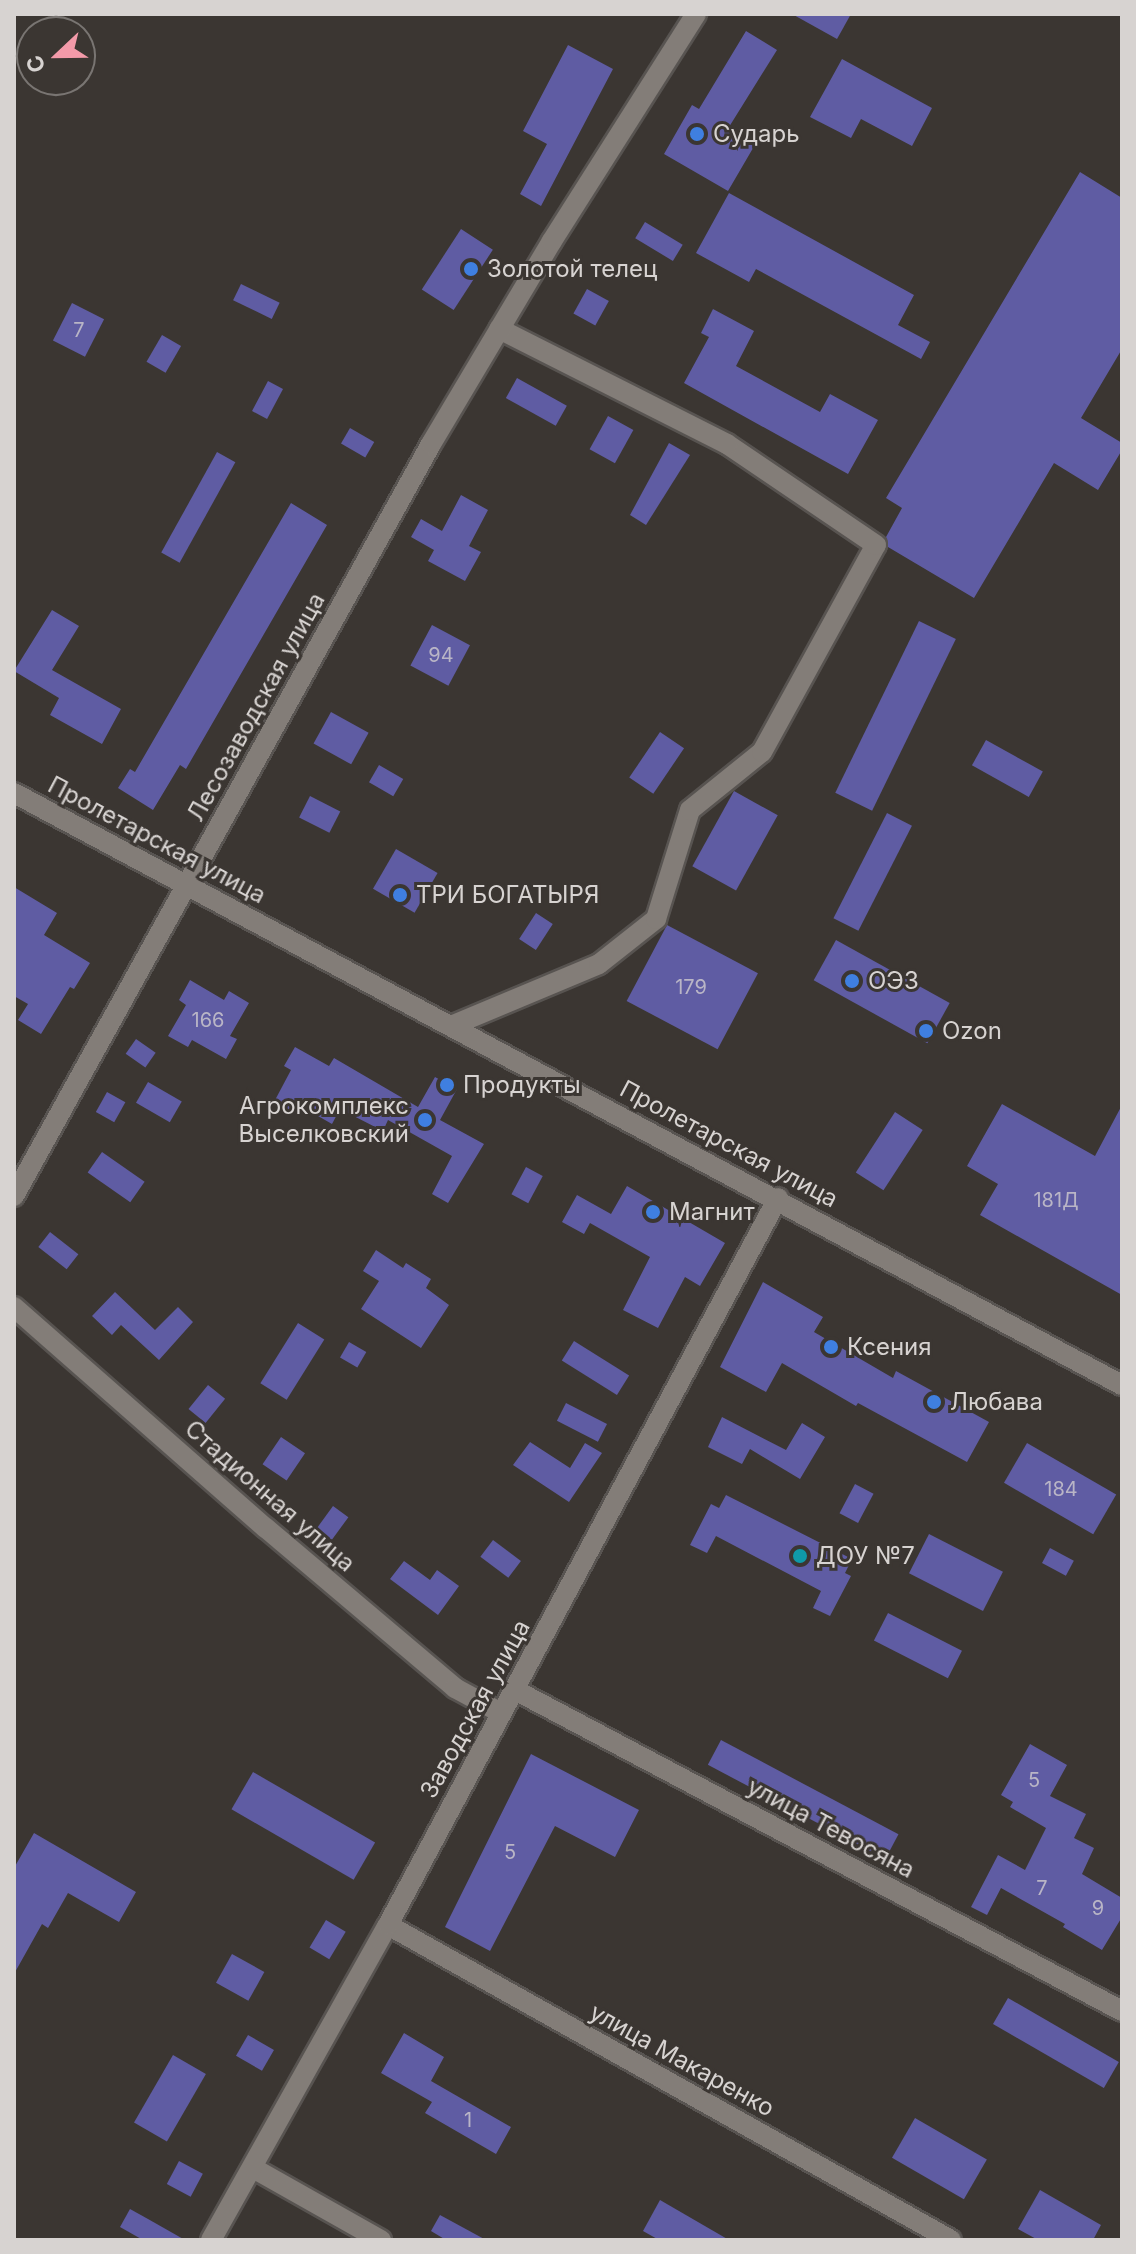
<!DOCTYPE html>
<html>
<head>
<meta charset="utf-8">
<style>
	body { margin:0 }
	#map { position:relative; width:1136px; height:2254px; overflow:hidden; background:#3b3632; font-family:Inter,sans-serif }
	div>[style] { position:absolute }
	.building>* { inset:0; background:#5f5ca3; transform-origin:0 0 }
	.roads { filter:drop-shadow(2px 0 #585451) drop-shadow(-2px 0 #585451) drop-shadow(0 2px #585451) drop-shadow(0 -2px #585451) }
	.minor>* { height:20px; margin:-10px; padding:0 10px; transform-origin:10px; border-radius:10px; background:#837d78 }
	.tertiary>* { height:20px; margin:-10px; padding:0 10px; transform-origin:10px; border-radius:10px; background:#837d78 }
	.dots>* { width:22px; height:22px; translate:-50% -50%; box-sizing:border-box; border:4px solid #3b3632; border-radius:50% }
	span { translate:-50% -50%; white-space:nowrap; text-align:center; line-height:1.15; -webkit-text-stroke:6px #3b3632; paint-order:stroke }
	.number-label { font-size:20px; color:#b9b5c6 }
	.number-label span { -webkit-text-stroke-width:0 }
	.poi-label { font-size:24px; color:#d7d3d1 }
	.left { translate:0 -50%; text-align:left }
	.right { translate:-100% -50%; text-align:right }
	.street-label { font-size:24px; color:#d7d3d1 }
	.frame { position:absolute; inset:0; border:16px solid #d7d3d1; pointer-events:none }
	.north { position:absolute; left:16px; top:16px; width:80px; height:80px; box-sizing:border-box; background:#3b3632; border:2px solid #797572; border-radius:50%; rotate:248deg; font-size:22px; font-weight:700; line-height:32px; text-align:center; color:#d7d3d1 }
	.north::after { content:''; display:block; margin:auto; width:28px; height:36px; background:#f39aa9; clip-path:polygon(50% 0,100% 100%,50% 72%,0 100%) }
</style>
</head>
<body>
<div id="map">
	<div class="building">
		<div style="clip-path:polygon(792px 14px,851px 14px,837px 39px)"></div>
		<div style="clip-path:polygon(746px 31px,777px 50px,729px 127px,756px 143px,728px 191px,664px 154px,692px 105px,699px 109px)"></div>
		<div style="clip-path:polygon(568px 45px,613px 69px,541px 206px,520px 194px,547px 144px,523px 131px)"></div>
		<div style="clip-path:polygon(842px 59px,932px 108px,912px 146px,861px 119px,851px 138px,810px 117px)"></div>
		<div style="clip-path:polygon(1080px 172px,1122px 198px,1122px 349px,1081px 418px,1122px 443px,1122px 450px,1098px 490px,1054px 463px,974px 598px,888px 547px,886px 537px,902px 508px,886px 498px)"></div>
		<div style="clip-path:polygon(729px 193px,914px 295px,898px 325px,930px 342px,921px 359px,756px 269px,749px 282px,696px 253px)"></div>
		<div style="left:645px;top:222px;width:44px;height:19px;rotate:31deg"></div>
		<div style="left:461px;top:229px;width:38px;height:72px;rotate:33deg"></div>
		<div style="left:241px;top:284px;width:43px;height:18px;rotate:26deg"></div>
		<div style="left:587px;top:289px;width:25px;height:28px;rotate:29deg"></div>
		<div style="left:72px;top:303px;width:36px;height:42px;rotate:27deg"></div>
		<div style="clip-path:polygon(713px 309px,754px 331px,736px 366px,820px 412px,830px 394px,878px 420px,848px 474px,684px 383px,709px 337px,701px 333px)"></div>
		<div style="left:162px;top:335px;width:22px;height:31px;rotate:30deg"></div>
		<div style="left:517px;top:378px;width:57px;height:23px;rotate:29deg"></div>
		<div style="left:268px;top:381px;width:17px;height:34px;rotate:28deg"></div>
		<div style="left:608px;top:416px;width:29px;height:38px;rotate:29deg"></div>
		<div style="left:350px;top:428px;width:28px;height:18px;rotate:30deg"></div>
		<div style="clip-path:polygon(669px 443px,690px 455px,646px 525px,630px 515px)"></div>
		<div style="left:217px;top:452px;width:21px;height:115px;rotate:29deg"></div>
		<div style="clip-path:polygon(461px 495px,488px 510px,469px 546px,481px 552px,465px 581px,428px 561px,434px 550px,411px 537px,421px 519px,442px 531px)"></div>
		<div style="clip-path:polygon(291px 503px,327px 525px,186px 769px,180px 765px,153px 810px,118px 788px,130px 769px,135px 772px)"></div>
		<div style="clip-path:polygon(52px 610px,79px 626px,52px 670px,121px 709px,102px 744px,50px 715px,59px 698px,14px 671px)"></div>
		<div style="left:919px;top:621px;width:41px;height:191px;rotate:26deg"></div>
		<div style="left:432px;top:625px;width:43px;height:46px;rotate:28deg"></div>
		<div style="left:331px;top:712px;width:43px;height:36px;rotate:29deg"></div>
		<div style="left:660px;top:732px;width:29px;height:55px;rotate:34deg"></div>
		<div style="left:986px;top:740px;width:65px;height:29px;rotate:29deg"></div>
		<div style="left:379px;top:765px;width:28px;height:20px;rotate:30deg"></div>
		<div style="left:734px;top:791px;width:50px;height:86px;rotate:29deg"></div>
		<div style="left:310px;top:796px;width:34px;height:24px;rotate:27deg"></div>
		<div style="left:887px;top:813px;width:28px;height:118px;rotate:27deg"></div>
		<div style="left:396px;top:849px;width:48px;height:46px;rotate:30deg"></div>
		<div style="clip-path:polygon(14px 887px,57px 913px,44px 935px,90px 963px,74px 989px,70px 987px,41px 1034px,18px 1020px,28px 1004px,14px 996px)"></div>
		<div style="left:536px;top:913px;width:20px;height:31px;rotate:33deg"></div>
		<div style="left:667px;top:925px;width:103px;height:86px;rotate:28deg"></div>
		<div style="left:836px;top:940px;width:130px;height:46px;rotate:29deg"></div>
		<div style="clip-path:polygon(190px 980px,224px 1000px,229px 991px,249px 1003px,230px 1036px,237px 1039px,226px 1059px,192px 1040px,188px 1047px,168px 1036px,186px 1005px,179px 1000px)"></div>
		<div style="left:136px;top:1039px;width:24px;height:18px;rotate:35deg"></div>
		<div style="clip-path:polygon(295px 1047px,329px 1066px,334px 1058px,418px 1107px,435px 1077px,457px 1089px,440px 1120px,484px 1144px,448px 1203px,432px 1194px,452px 1156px,388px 1120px,383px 1131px,340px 1109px,332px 1124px,297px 1104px,292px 1112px,274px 1102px,291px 1070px,284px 1066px)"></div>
		<div style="left:148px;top:1082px;width:39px;height:24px;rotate:30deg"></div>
		<div style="left:107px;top:1092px;width:21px;height:23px;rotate:29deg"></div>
		<div style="clip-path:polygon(1002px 1104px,1095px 1156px,1122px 1105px,1122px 1295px,980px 1215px,998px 1184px,967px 1166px)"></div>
		<div style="left:895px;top:1112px;width:33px;height:72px;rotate:33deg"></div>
		<div style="left:102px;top:1152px;width:52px;height:25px;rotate:35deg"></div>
		<div style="left:526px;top:1167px;width:19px;height:31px;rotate:28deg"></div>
		<div style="clip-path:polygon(627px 1186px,725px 1243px,700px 1286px,685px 1277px,658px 1328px,623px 1310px,650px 1257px,590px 1223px,584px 1234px,562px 1222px,577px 1195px,611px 1214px)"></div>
		<div style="left:50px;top:1232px;width:36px;height:19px;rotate:38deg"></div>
		<div style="clip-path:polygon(376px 1250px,403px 1268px,406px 1263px,431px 1279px,426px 1288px,449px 1305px,421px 1348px,361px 1309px,379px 1281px,363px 1271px)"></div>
		<div style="clip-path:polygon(763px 1282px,823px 1317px,814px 1332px,893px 1378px,896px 1371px,989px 1422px,967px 1462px,858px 1403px,856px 1406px,782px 1363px,766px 1392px,720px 1367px)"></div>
		<div style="clip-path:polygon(115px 1292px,155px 1330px,178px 1307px,193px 1322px,159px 1360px,121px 1325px,112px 1335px,92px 1316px)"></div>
		<div style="left:298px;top:1323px;width:31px;height:71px;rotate:32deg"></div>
		<div style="left:574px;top:1341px;width:65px;height:23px;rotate:32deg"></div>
		<div style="left:349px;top:1342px;width:20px;height:18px;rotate:30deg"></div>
		<div style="left:208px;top:1385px;width:22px;height:31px;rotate:39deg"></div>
		<div style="left:566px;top:1403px;width:46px;height:20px;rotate:27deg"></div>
		<div style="clip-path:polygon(722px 1417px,786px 1450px,802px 1423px,825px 1437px,800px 1479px,750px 1449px,742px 1464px,708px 1447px)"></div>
		<div style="left:281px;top:1437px;width:29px;height:33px;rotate:34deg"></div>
		<div style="clip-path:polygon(530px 1442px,570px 1468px,585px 1443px,602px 1453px,569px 1502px,513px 1465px)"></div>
		<div style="left:1027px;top:1443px;width:103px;height:46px;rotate:30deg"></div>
		<div style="left:855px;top:1484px;width:21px;height:33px;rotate:28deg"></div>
		<div style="clip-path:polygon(726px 1495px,852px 1559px,845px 1573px,851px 1576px,830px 1616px,813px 1608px,821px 1591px,716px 1536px,707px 1553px,690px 1545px,711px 1504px,719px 1508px)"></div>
		<div style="left:333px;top:1506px;width:19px;height:28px;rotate:36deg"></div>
		<div style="left:929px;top:1534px;width:83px;height:44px;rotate:27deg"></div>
		<div style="left:493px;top:1540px;width:35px;height:21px;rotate:37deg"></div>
		<div style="left:1050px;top:1548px;width:27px;height:17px;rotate:28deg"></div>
		<div style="clip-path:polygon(404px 1561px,430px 1580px,437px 1570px,459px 1586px,438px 1615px,390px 1579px)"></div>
		<div style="left:888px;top:1613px;width:83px;height:31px;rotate:27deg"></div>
		<div style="left:721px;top:1740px;width:201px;height:28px;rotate:28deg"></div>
		<div style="clip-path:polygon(1030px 1744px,1067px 1765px,1050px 1796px,1086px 1814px,1074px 1838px,1094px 1848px,1082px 1874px,1122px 1898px,1122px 1917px,1102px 1950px,1063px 1927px,1065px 1924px,1001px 1888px,987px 1915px,971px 1907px,998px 1855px,1025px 1870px,1046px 1828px,1010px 1807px,1013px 1802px,1001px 1795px)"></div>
		<div style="clip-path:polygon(531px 1754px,639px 1810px,615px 1857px,555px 1826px,490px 1951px,445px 1927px)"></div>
		<div style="left:253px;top:1772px;width:141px;height:43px;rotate:30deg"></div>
		<div style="clip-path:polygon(34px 1833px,136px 1892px,119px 1922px,68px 1893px,48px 1928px,42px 1924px,14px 1974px,14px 1868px)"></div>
		<div style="left:326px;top:1920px;width:23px;height:32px;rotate:31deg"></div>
		<div style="left:232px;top:1954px;width:37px;height:33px;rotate:29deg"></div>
		<div style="left:1008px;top:1998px;width:128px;height:30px;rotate:30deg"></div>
		<div style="clip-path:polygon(404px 2033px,444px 2057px,431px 2081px,511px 2127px,496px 2154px,425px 2113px,432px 2102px,381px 2073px)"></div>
		<div style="left:248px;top:2035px;width:30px;height:24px;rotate:30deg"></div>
		<div style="left:173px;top:2055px;width:38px;height:78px;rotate:30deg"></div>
		<div style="left:915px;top:2118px;width:83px;height:46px;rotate:30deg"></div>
		<div style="left:179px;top:2161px;width:27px;height:26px;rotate:28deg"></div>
		<div style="clip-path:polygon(1040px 2190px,1101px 2225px,1093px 2240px,1038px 2240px,1018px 2229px)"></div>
		<div style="clip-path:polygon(660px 2200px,729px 2240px,659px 2240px,643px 2231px)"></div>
		<div style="clip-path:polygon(130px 2209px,148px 2219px,185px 2240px,143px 2240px,120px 2227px)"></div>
		<div style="clip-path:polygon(440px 2215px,486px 2240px,446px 2240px,431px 2231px)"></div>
	</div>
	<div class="roads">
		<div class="minor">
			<div style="left:451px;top:1026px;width:160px;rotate:-22.7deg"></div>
			<div style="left:599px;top:964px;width:73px;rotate:-38.3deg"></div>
			<div style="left:656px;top:919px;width:114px;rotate:-72.7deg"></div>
			<div style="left:690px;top:810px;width:92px;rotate:-38.9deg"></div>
			<div style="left:762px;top:752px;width:236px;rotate:-61.2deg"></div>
			<div style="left:876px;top:545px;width:180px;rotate:-145.9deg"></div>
			<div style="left:727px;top:444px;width:255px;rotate:-153.2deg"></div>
			<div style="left:14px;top:1196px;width:860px;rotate:-60.99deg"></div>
			<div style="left:431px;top:444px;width:236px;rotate:-59.2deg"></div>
			<div style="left:552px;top:241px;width:269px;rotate:-57.6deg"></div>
			<div style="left:14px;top:1307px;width:335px;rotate:41.3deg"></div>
			<div style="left:266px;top:1528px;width:248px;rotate:40.2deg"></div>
			<div style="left:455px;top:1688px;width:52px;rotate:28.5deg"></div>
			<div style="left:515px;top:1690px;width:687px;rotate:27.87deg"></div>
			<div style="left:388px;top:1925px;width:645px;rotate:29.23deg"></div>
			<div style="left:253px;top:2168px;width:147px;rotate:29.4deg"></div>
			<div style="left:211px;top:2240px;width:361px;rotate:-60.7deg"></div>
			<div style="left:388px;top:1925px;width:825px;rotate:-61.79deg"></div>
		</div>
		<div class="tertiary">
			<div style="left:14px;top:793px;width:1256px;rotate:28.12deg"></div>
		</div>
	</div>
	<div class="dots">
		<div style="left:697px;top:134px;background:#3f7fe0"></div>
		<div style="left:471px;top:269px;background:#3f7fe0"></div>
		<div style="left:400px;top:895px;background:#3f7fe0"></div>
		<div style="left:852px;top:981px;background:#3f7fe0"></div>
		<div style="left:926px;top:1031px;background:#3f7fe0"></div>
		<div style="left:447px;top:1085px;background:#3f7fe0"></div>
		<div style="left:425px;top:1120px;background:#3f7fe0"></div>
		<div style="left:653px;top:1212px;background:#3f7fe0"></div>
		<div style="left:831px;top:1347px;background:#3f7fe0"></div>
		<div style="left:934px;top:1402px;background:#3f7fe0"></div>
		<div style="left:800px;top:1556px;background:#0f9aa8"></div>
	</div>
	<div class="number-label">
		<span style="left:79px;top:330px">7</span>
		<span style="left:441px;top:655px">94</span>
		<span style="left:691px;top:987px">179</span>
		<span style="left:208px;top:1020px">166</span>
		<span style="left:1056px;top:1200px">181Д</span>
		<span style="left:1061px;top:1489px">184</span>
		<span style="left:1034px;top:1780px">5</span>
		<span style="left:510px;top:1852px">5</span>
		<span style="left:1042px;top:1888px">7</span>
		<span style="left:1098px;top:1908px">9</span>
		<span style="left:468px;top:2120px">1</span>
	</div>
	<div class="poi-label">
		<span class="left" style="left:713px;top:134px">Сударь</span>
		<span class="left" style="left:487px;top:269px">Золотой телец</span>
		<span class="left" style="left:416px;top:895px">ТРИ БОГАТЫРЯ</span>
		<span class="left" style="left:868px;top:981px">ОЭЗ</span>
		<span class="left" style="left:942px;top:1031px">Ozon</span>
		<span class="left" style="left:463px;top:1085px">Продукты</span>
		<span class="right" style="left:409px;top:1120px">Агрокомплекс<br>Выселковский</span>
		<span class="left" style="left:669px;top:1212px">Магнит</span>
		<span class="left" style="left:847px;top:1347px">Ксения</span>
		<span class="left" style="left:950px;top:1402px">Любава</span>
		<span class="left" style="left:816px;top:1556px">ДОУ №7</span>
	</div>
	<div class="street-label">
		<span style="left:256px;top:707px;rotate:-61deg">Лесозаводская улица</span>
		<span style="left:157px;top:840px;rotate:28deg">Пролетарская улица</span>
		<span style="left:729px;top:1144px;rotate:28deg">Пролетарская улица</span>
		<span style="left:270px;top:1496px;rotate:41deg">Стадионная улица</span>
		<span style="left:475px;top:1709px;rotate:-61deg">Заводская улица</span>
		<span style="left:831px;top:1828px;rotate:28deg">улица Тевосяна</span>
		<span style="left:682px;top:2060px;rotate:29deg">улица Макаренко</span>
	</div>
	<div class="frame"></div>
	<div class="north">С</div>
</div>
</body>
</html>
